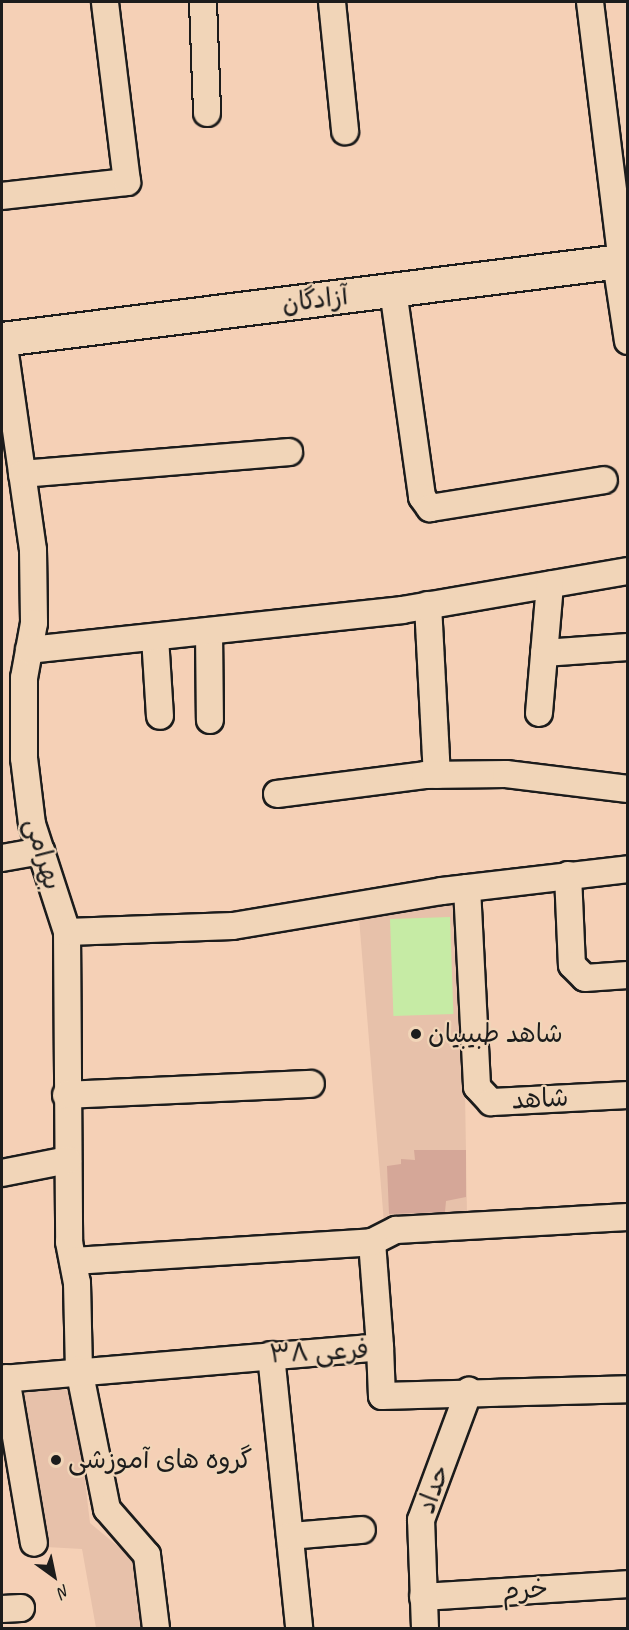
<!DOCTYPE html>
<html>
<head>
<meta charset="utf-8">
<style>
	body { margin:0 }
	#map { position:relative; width:629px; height:1630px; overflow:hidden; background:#f5d0b6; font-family:Caveat,"Playpen Sans Arabic",sans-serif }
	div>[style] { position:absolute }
	.built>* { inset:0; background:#e7c1aa }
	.green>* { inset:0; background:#c6eba5; transform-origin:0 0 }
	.building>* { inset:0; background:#d5a798 }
	.roads { filter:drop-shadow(2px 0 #1c1c1c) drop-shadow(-2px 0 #1c1c1c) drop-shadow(0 2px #1c1c1c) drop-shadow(0 -2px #1c1c1c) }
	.minor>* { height:26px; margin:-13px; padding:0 13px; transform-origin:13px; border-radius:13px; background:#f1d5b8 }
	.secondary>* { height:33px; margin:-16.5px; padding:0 16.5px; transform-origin:16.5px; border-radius:16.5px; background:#f1d5b8 }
	.dots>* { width:16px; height:16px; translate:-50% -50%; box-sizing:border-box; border:3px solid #f1d5b8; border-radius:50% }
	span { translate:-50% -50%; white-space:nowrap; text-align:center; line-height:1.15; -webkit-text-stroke:4.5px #f1d5b8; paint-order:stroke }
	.street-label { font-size:26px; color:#1c1c1c }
	.poi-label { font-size:26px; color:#1c1c1c }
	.left { translate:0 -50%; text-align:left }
	.frame { position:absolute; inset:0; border:3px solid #1c1c1c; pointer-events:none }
	.north { position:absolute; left:24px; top:1546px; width:60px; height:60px; -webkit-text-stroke:4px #f1d5b8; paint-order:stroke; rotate:147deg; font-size:16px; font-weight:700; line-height:24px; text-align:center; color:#1c1c1c }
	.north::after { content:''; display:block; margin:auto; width:21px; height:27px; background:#1c1c1c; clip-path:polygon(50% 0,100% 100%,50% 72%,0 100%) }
</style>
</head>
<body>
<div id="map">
	<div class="built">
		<div style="clip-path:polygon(462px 902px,467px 1215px,384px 1223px,359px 918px)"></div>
		<div style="clip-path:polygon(56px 1383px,75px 1397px,90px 1523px,139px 1564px,147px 1628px,96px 1628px,82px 1549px,46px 1547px,16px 1387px)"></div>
	</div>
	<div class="green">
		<div style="left:450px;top:917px;width:97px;height:60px;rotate:88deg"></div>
	</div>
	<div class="building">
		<div style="clip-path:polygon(414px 1150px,466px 1150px,466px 1197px,446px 1201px,445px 1212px,389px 1214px,387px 1166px,401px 1164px,401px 1159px,415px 1160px)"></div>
	</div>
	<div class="roads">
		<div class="minor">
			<div style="left:203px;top:2px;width:111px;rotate:87.9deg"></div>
			<div style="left:332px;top:2px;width:130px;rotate:84.2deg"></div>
			<div style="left:590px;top:2px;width:261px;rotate:83deg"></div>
			<div style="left:2px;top:196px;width:126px;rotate:-6.4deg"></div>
			<div style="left:127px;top:182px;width:181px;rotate:-97deg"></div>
			<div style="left:616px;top:262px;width:80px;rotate:81.4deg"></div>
			<div style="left:393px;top:290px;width:209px;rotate:82deg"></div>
			<div style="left:422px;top:497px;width:14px;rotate:54deg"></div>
			<div style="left:430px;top:508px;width:176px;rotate:-9.1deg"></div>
			<div style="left:3px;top:339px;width:213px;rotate:81.9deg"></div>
			<div style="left:33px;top:550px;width:73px;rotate:89.2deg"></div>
			<div style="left:34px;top:623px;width:56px;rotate:100.3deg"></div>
			<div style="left:24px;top:678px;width:80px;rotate:90deg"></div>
			<div style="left:24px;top:758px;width:66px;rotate:83.1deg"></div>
			<div style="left:32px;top:824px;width:114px;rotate:72deg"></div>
			<div style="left:67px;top:932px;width:310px;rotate:89.6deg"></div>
			<div style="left:69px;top:1242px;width:42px;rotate:79deg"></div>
			<div style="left:77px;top:1283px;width:86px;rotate:88.7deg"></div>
			<div style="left:79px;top:1369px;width:143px;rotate:78.7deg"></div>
			<div style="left:107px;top:1509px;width:61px;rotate:49deg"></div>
			<div style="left:147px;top:1555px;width:74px;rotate:83deg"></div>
			<div style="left:22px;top:474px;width:268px;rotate:-4.7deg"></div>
			<div style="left:428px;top:605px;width:170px;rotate:87deg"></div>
			<div style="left:209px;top:631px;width:89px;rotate:89.4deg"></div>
			<div style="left:155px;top:637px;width:79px;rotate:86.4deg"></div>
			<div style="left:29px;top:650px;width:375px;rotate:-6.1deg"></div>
			<div style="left:402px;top:610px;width:229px;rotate:-9.8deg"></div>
			<div style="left:544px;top:653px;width:84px;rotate:-4.1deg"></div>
			<div style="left:539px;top:713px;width:129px;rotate:-85.1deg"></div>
			<div style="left:277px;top:794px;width:149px;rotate:-7.3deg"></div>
			<div style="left:425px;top:775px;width:81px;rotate:-0.7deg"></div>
			<div style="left:506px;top:774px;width:123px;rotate:7deg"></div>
			<div style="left:2px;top:858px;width:40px;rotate:-10deg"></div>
			<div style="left:568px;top:875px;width:90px;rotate:87.5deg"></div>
			<div style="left:572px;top:965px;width:18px;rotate:45deg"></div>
			<div style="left:585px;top:978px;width:43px;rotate:-4deg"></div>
			<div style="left:467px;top:888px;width:199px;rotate:87.1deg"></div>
			<div style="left:477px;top:1087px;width:21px;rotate:47deg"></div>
			<div style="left:491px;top:1102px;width:137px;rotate:-2.9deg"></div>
			<div style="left:67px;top:932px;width:166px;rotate:-2.1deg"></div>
			<div style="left:233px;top:926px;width:212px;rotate:-9.5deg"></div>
			<div style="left:442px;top:891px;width:187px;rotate:-6.7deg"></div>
			<div style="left:66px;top:1095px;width:245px;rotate:-2.6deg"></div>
			<div style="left:2px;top:1173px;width:67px;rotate:-11.1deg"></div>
			<div style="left:372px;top:1242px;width:105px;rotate:85.6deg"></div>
			<div style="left:73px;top:1261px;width:300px;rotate:-3.6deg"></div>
			<div style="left:372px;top:1242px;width:27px;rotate:-27deg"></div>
			<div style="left:396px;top:1230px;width:232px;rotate:-3.2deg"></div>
			<div style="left:271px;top:1355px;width:274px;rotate:84.1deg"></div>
			<div style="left:6px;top:1378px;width:167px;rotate:80.4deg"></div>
			<div style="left:2px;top:1379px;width:379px;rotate:-4.8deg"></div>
			<div style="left:380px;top:1347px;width:49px;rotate:87.7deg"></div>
			<div style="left:382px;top:1396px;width:246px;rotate:-1.6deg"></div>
			<div style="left:290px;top:1536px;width:72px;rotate:-4.8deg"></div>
			<div style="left:423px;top:1597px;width:205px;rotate:-3.6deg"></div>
			<div style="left:2px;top:1609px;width:19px;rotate:-3deg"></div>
			<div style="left:425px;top:1628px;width:108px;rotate:-92.1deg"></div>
			<div style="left:421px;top:1520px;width:138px;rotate:-69.6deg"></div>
		</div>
		<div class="secondary">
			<div style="left:2px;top:339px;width:631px;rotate:-7.19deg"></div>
		</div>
	</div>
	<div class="dots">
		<div style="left:416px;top:1034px;background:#1c1c1c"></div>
		<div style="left:56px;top:1460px;background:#1c1c1c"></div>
	</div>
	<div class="street-label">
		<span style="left:315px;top:300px;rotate:-7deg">آزادگان</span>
		<span style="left:43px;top:854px;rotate:74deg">بهرامی</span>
		<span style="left:540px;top:1099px;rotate:-3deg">شاهد</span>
		<span style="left:319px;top:1352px;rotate:-3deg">فرعی ۳۸</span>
		<span style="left:433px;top:1490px;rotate:-71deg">حداد</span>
		<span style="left:525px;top:1590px;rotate:-4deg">خرم</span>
	</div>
	<div class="poi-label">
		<span class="left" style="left:428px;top:1034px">شاهد طبیبیان</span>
		<span class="left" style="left:68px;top:1460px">گروه های آموزشی</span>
	</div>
	<div class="frame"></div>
	<div class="north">N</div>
</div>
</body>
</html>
